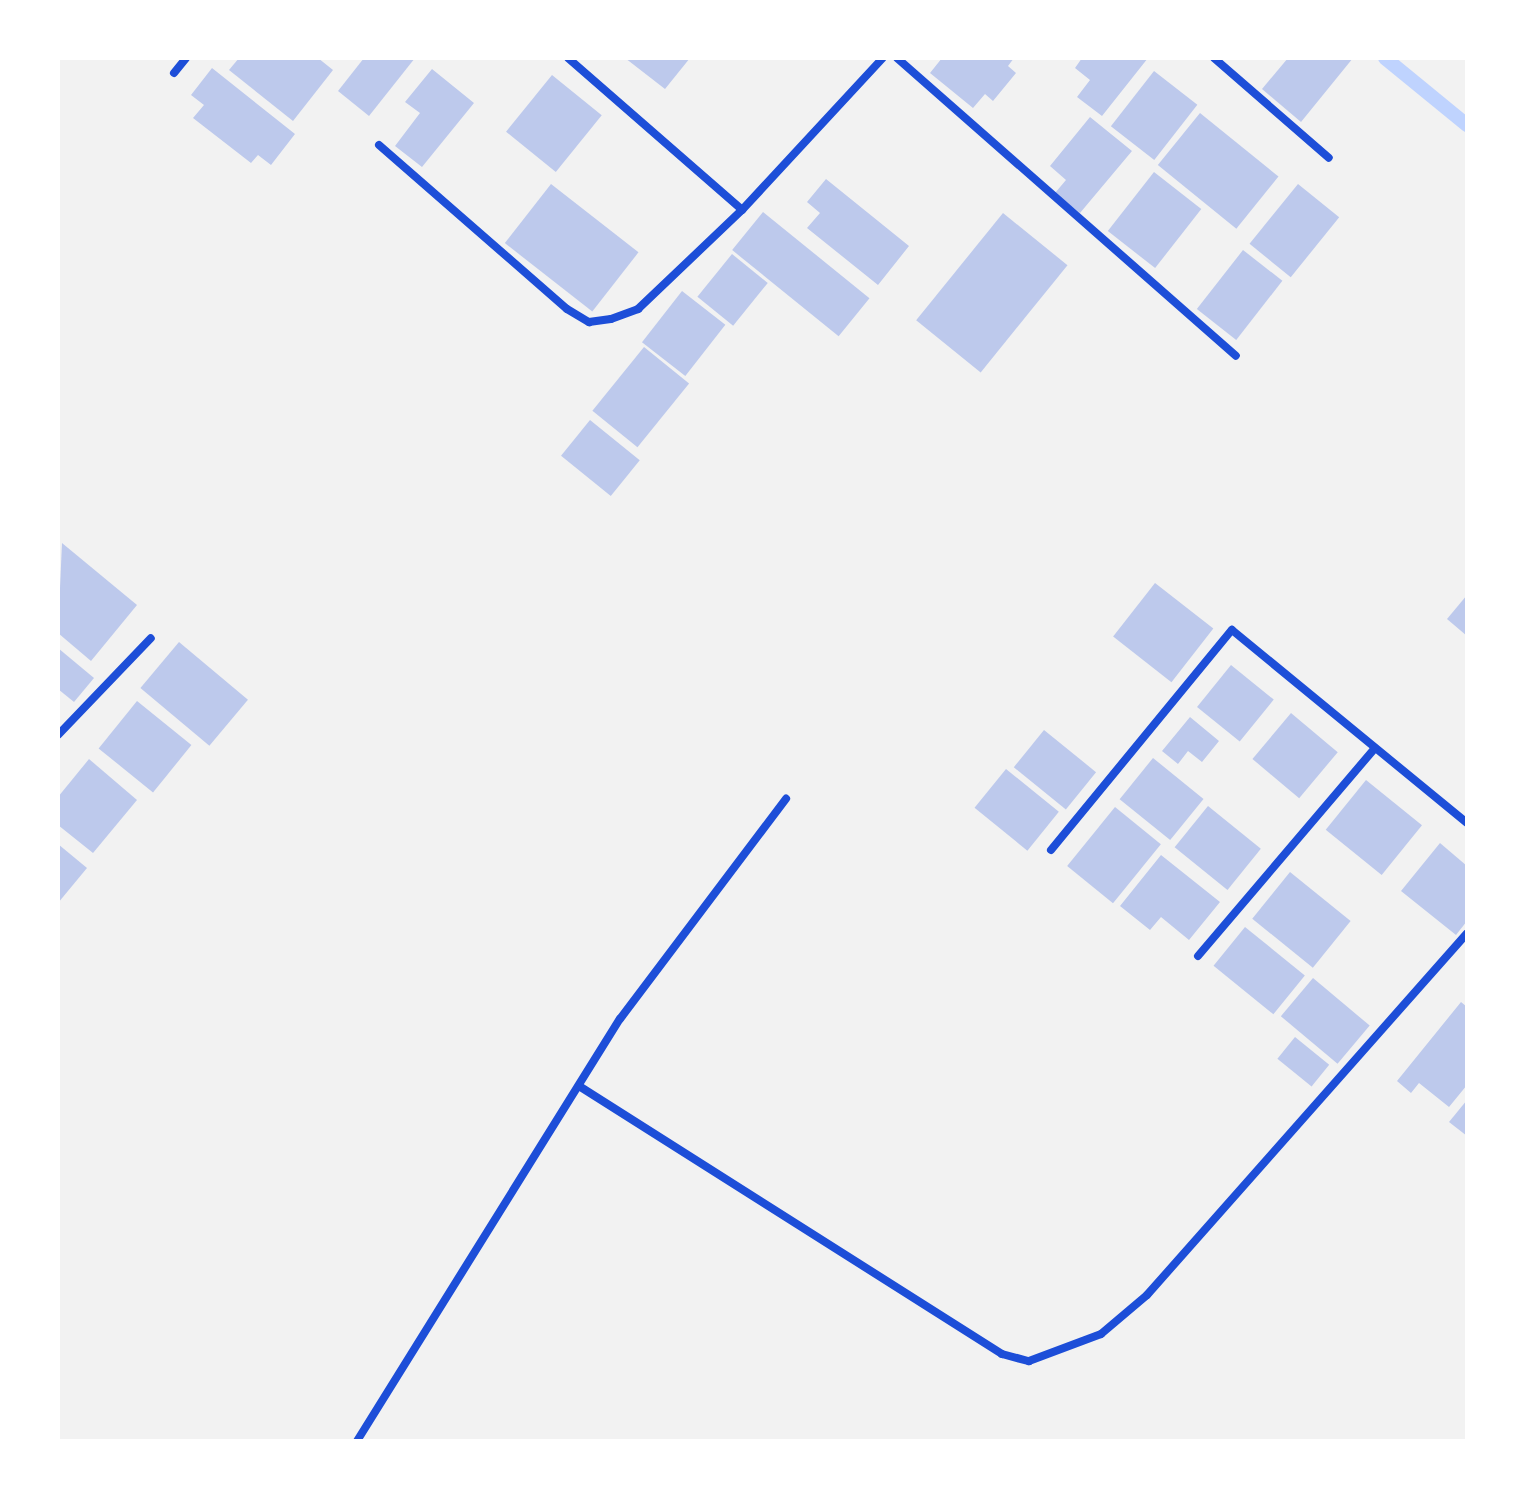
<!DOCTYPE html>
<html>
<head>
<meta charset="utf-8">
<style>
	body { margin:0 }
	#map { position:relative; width:1525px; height:1499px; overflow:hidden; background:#f2f2f2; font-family:"Nunito Sans",sans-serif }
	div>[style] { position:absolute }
	.stream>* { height:14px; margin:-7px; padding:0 7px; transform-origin:7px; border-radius:7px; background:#bfd3fe }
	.building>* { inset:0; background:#bdc9ec; transform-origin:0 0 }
	.minor>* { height:8px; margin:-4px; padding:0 4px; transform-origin:4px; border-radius:4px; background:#1d4ed8 }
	span { translate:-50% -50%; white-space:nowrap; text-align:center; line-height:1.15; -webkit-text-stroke:7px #fff; paint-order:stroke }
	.frame { position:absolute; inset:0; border:60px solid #fff; pointer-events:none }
</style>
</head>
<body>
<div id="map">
	<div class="stream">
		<div style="left:1385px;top:58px;width:106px;rotate:39.3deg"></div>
	</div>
	<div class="building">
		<div style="clip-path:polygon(239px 58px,318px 58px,333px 70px,293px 121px,229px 70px)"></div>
		<div style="clip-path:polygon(364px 58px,415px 58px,369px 116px,338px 91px)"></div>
		<div style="clip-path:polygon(625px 58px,690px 58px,665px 89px)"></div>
		<div style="clip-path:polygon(942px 58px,1014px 58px,1008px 66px,1016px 73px,993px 101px,985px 94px,973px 108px,930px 73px)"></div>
		<div style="clip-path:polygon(1082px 58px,1148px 58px,1102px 116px,1077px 97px,1090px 80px,1075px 68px)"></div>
		<div style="clip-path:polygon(1288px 58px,1353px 58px,1301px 122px,1262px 89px)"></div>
		<div style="clip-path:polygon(212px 68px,295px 134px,271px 165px,258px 155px,251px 163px,193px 118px,204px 105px,191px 95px)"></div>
		<div style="clip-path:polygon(432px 69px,474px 103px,422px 167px,395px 146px,420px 113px,405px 102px)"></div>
		<div style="left:1154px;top:71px;width:55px;height:70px;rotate:38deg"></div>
		<div style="left:552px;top:75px;width:64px;height:73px;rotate:39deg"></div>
		<div style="left:1200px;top:113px;width:101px;height:67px;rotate:39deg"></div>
		<div style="clip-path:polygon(1090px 117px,1132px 151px,1080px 213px,1055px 193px,1066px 180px,1050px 166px)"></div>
		<div style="left:1154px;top:172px;width:60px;height:75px;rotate:38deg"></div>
		<div style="clip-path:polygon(826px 179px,909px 246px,878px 285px,807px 228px,820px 213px,807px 202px)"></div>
		<div style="left:551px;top:184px;width:111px;height:75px;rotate:38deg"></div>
		<div style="left:1298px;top:184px;width:53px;height:77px;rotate:39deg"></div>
		<div style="left:763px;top:212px;width:137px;height:49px;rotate:39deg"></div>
		<div style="left:1003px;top:213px;width:83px;height:138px;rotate:39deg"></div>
		<div style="left:1243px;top:250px;width:50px;height:75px;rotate:38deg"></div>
		<div style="left:732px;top:254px;width:46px;height:55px;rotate:39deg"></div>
		<div style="left:682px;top:291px;width:55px;height:65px;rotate:38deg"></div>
		<div style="left:644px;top:347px;width:58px;height:82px;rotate:39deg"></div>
		<div style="left:590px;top:420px;width:64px;height:46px;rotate:39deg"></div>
		<div style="clip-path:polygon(62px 543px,137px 605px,91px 661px,58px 633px)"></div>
		<div style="left:1155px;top:583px;width:74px;height:68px;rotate:38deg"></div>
		<div style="clip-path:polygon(1467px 595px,1467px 636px,1447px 619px)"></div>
		<div style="left:179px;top:642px;width:90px;height:60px;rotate:40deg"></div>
		<div style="clip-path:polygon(58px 648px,94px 678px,74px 702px,58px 689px)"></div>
		<div style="left:1231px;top:665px;width:55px;height:54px;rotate:39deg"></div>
		<div style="left:137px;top:701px;width:70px;height:61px;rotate:39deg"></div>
		<div style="left:1291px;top:713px;width:61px;height:60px;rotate:40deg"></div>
		<div style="clip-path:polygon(1190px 717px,1219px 741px,1202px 762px,1188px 751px,1178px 764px,1162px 751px)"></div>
		<div style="left:1044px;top:730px;width:67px;height:48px;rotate:39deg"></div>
		<div style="left:1153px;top:758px;width:65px;height:53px;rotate:39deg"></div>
		<div style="clip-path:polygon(89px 759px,137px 800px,93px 853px,58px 825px,58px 797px)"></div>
		<div style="left:1006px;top:769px;width:68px;height:50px;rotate:39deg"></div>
		<div style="left:1366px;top:780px;width:72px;height:64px;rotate:39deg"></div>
		<div style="left:1208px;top:806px;width:68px;height:53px;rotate:39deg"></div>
		<div style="left:1115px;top:807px;width:59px;height:76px;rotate:39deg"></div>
		<div style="clip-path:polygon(1440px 843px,1467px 866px,1467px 921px,1456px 935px,1401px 891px)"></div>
		<div style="clip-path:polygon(58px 844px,87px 868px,58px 903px)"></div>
		<div style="clip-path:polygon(1161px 855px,1220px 902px,1189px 940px,1161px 917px,1150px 930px,1120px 906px)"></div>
		<div style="left:1290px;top:872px;width:78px;height:60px;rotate:39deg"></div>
		<div style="left:1245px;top:927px;width:77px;height:50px;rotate:39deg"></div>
		<div style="left:1313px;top:978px;width:74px;height:50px;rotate:40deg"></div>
		<div style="clip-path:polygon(1461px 1002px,1467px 1007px,1467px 1085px,1449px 1107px,1419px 1083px,1411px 1093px,1397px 1081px)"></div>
		<div style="left:1295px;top:1037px;width:44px;height:28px;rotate:39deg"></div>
		<div style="clip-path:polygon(1467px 1100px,1467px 1136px,1449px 1122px)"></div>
	</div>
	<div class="minor">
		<div style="left:568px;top:58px;width:231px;rotate:41.1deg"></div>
		<div style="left:897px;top:58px;width:451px;rotate:41.3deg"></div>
		<div style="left:1214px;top:58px;width:152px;rotate:41deg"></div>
		<div style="left:174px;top:73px;width:19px;rotate:-51deg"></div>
		<div style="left:379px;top:145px;width:249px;rotate:41.1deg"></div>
		<div style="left:567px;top:309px;width:26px;rotate:31deg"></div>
		<div style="left:589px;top:322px;width:22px;rotate:-8deg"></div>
		<div style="left:611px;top:319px;width:29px;rotate:-20deg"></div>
		<div style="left:638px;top:309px;width:144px;rotate:-43.6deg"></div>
		<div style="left:742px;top:210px;width:207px;rotate:-47.2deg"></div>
		<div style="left:58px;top:735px;width:134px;rotate:-46.2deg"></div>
		<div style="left:1051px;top:850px;width:285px;rotate:-50.6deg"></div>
		<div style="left:1232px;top:630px;width:304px;rotate:39.4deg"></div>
		<div style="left:1198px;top:956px;width:273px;rotate:-49.6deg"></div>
		<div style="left:579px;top:1086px;width:501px;rotate:32.36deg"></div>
		<div style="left:1002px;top:1354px;width:28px;rotate:15deg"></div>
		<div style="left:1029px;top:1361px;width:77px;rotate:-20.6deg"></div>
		<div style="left:1101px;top:1334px;width:60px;rotate:-40.3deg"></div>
		<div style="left:1147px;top:1295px;width:483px;rotate:-48.5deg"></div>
		<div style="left:357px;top:1441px;width:497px;rotate:-58.1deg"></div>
		<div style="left:620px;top:1019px;width:276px;rotate:-53deg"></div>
	</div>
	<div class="frame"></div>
</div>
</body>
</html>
